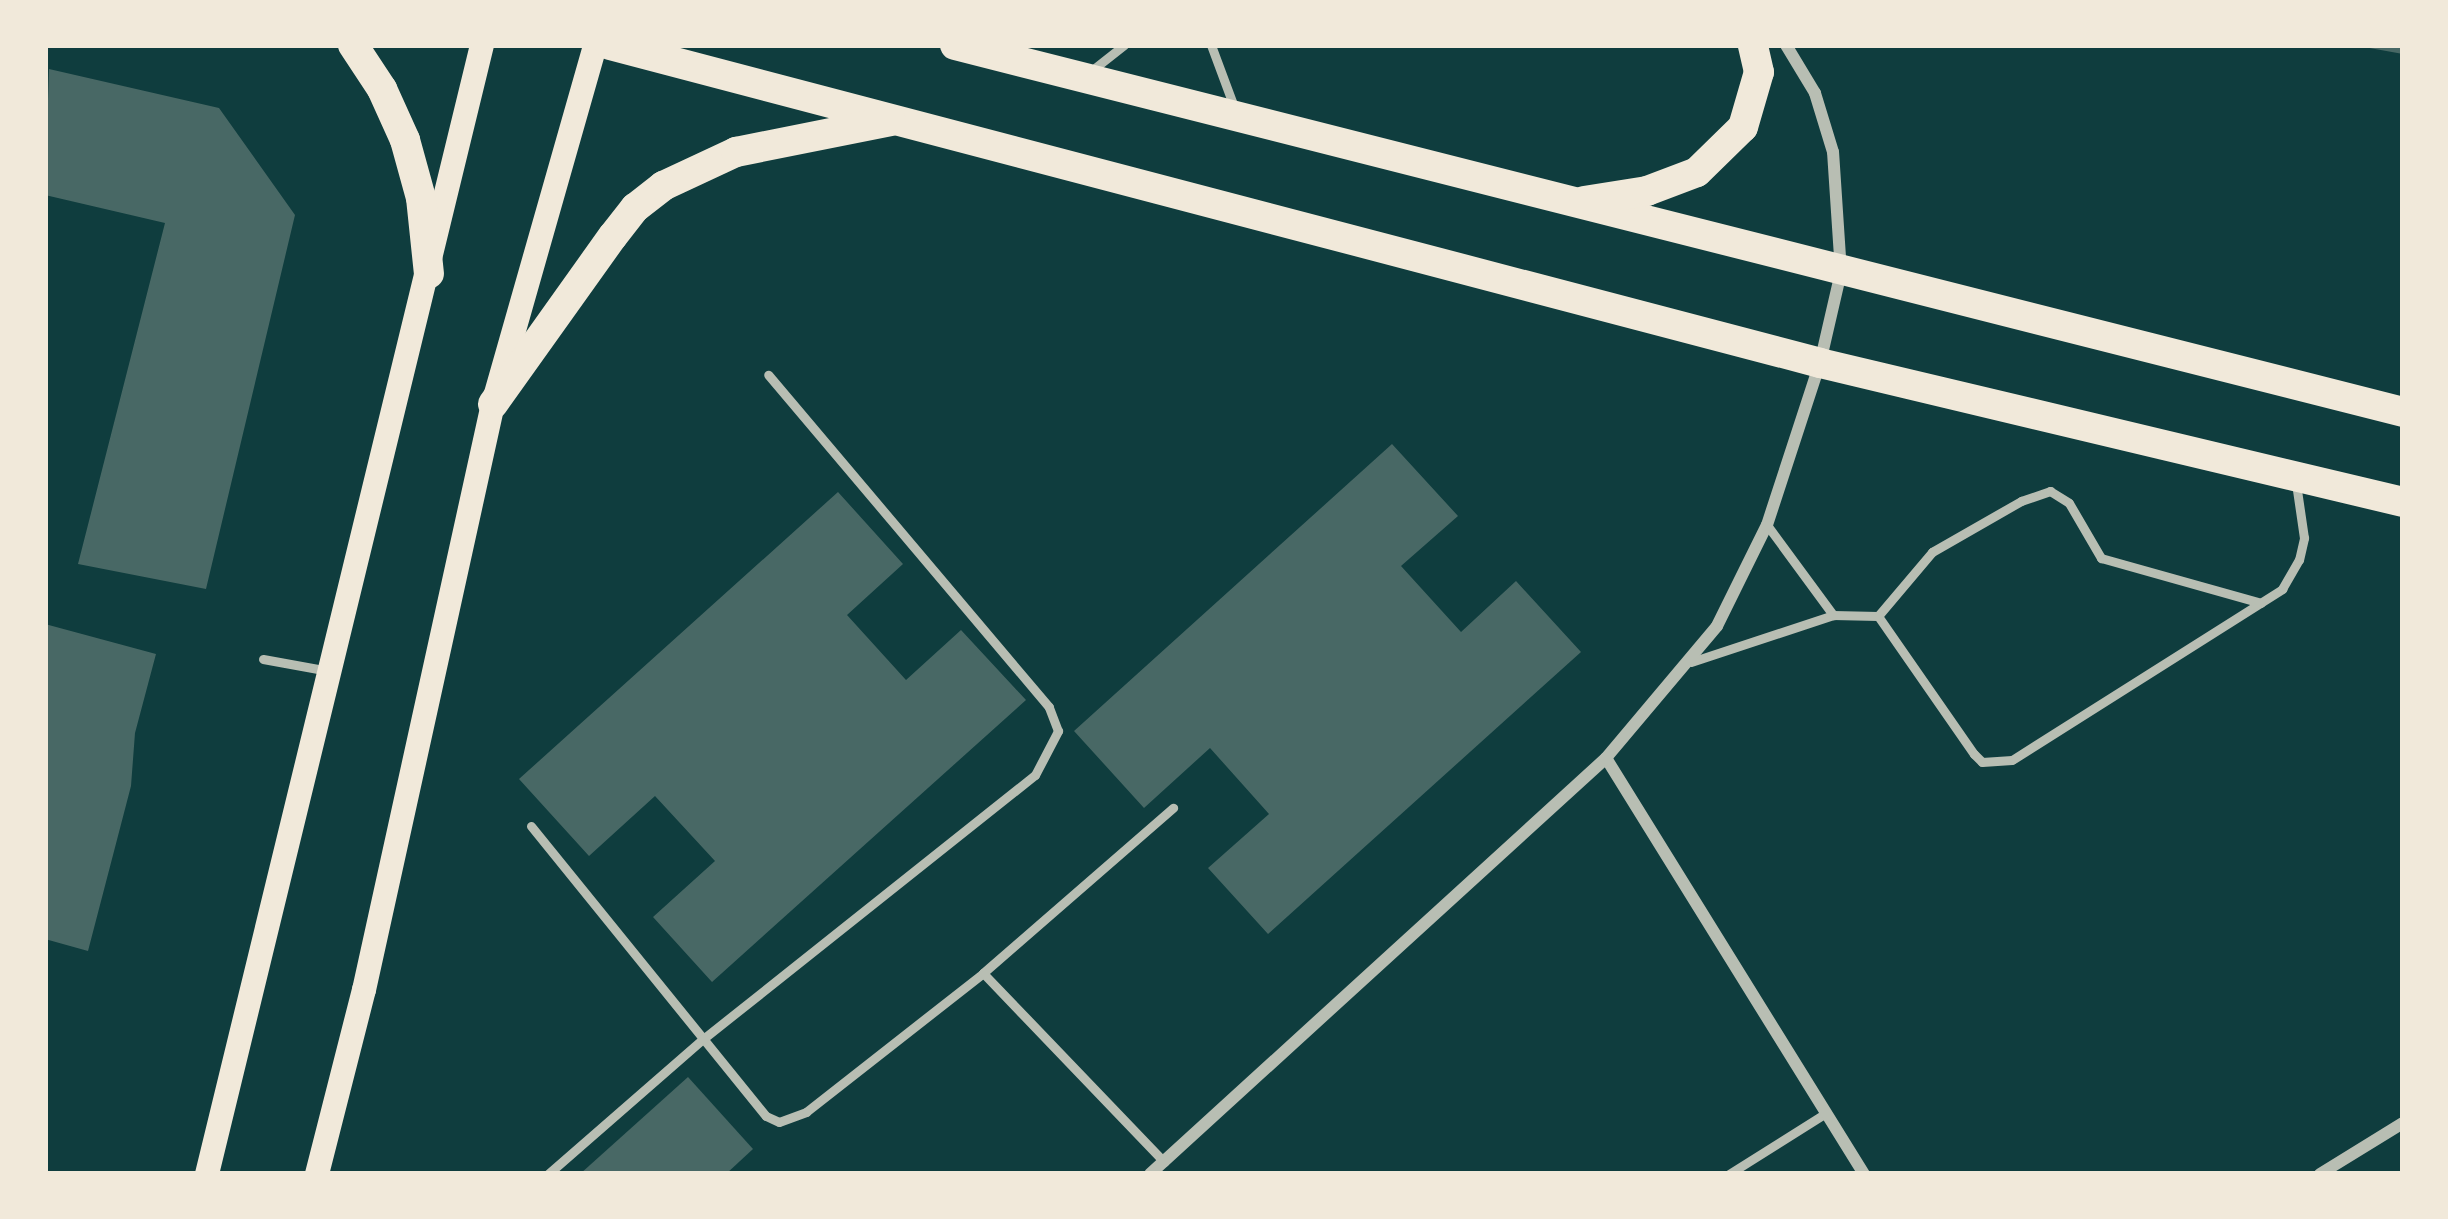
<!DOCTYPE html>
<html>
<head>
<meta charset="utf-8">
<style>
	body { margin:0 }
	#map { position:relative; width:2448px; height:1219px; overflow:hidden; background:#0f3d3e; font-family:Manrope,sans-serif }
	div>[style] { position:absolute }
	.building>* { inset:0; background:#486865 }
	.service>* { height:9px; margin:-4.5px; padding:0 4.5px; transform-origin:4.5px; border-radius:4.5px; background:#b8beb3 }
	.minor>* { height:12px; margin:-6px; padding:0 6px; transform-origin:6px; border-radius:6px; background:#b8beb3 }
	.secondary>* { height:24px; margin:-12px; padding:0 12px; transform-origin:12px; border-radius:12px; background:#f1e9da }
	.primary>* { height:30px; margin:-15px; padding:0 15px; transform-origin:15px; border-radius:15px; background:#f1e9da }
	span { translate:-50% -50%; white-space:nowrap; text-align:center; line-height:1.15; -webkit-text-stroke:12px #f1e9da; paint-order:stroke }
	.frame { position:absolute; inset:0; border:48px solid #f1e9da; pointer-events:none }
</style>
</head>
<body>
<div id="map">
	<div class="building">
		<div style="clip-path:polygon(2365px 45px,2403px 45px,2403px 54px,2364px 47px)"></div>
		<div style="clip-path:polygon(49px 69px,219px 108px,295px 215px,206px 589px,78px 564px,165px 223px,45px 195px)"></div>
		<div style="clip-path:polygon(1392px 444px,1458px 516px,1401px 566px,1461px 632px,1516px 581px,1581px 652px,1268px 934px,1208px 868px,1269px 814px,1210px 748px,1144px 808px,1074px 731px)"></div>
		<div style="clip-path:polygon(838px 492px,903px 564px,847px 615px,906px 680px,961px 630px,1026px 700px,712px 982px,653px 917px,715px 861px,655px 796px,589px 856px,519px 779px)"></div>
		<div style="clip-path:polygon(45px 624px,156px 654px,135px 733px,131px 786px,88px 951px,45px 939px)"></div>
		<div style="clip-path:polygon(688px 1077px,753px 1149px,726px 1174px,580px 1174px)"></div>
	</div>
	<div class="service">
		<div style="left:1211px;top:45px;width:66px;rotate:69.6deg"></div>
		<div style="left:1091px;top:71px;width:42px;rotate:-38.2deg"></div>
		<div style="left:1767px;top:525px;width:112px;rotate:53.7deg"></div>
		<div style="left:1878px;top:616px;width:168px;rotate:55.2deg"></div>
		<div style="left:1974px;top:754px;width:11px;rotate:45deg"></div>
		<div style="left:1982px;top:762px;width:30px;rotate:-4deg"></div>
		<div style="left:2012px;top:760px;width:320px;rotate:-32.3deg"></div>
		<div style="left:2282px;top:589px;width:34px;rotate:-60deg"></div>
		<div style="left:2299px;top:560px;width:23px;rotate:-77deg"></div>
		<div style="left:2304px;top:538px;width:56px;rotate:-98.3deg"></div>
		<div style="left:1878px;top:616px;width:84px;rotate:-49.8deg"></div>
		<div style="left:1932px;top:552px;width:103px;rotate:-29.8deg"></div>
		<div style="left:2021px;top:501px;width:31px;rotate:-19deg"></div>
		<div style="left:2050px;top:491px;width:22px;rotate:32deg"></div>
		<div style="left:2069px;top:503px;width:64px;rotate:59.8deg"></div>
		<div style="left:2101px;top:558px;width:166px;rotate:15.7deg"></div>
		<div style="left:263px;top:659px;width:67px;rotate:10.3deg"></div>
		<div style="left:1691px;top:662px;width:150px;rotate:-18.3deg"></div>
		<div style="left:1833px;top:615px;width:45px;rotate:1.3deg"></div>
		<div style="left:531px;top:826px;width:373px;rotate:51deg"></div>
		<div style="left:766px;top:1116px;width:14px;rotate:25deg"></div>
		<div style="left:779px;top:1122px;width:29px;rotate:-20deg"></div>
		<div style="left:806px;top:1112px;width:225px;rotate:-38.1deg"></div>
		<div style="left:983px;top:973px;width:252px;rotate:-41deg"></div>
		<div style="left:983px;top:973px;width:262px;rotate:46.2deg"></div>
		<div style="left:548px;top:1174px;width:206px;rotate:-41.1deg"></div>
		<div style="left:703px;top:1039px;width:424px;rotate:-38.5deg"></div>
		<div style="left:1035px;top:775px;width:50px;rotate:-62.4deg"></div>
		<div style="left:1058px;top:731px;width:26px;rotate:-111deg"></div>
		<div style="left:1049px;top:707px;width:435px;rotate:-130.2deg"></div>
		<div style="left:1729px;top:1174px;width:115px;rotate:-32.2deg"></div>
	</div>
	<div class="minor">
		<div style="left:1606px;top:758px;width:490px;rotate:58.2deg"></div>
		<div style="left:1150px;top:1174px;width:617px;rotate:-42.37deg"></div>
		<div style="left:1606px;top:758px;width:172px;rotate:-49.9deg"></div>
		<div style="left:1717px;top:626px;width:113px;rotate:-63.7deg"></div>
		<div style="left:1767px;top:525px;width:170px;rotate:-71.9deg"></div>
		<div style="left:1820px;top:363px;width:93px;rotate:-77deg"></div>
		<div style="left:1841px;top:272px;width:120px;rotate:-93.8deg"></div>
		<div style="left:1833px;top:152px;width:62px;rotate:-107deg"></div>
		<div style="left:1815px;top:93px;width:56px;rotate:-121.1deg"></div>
		<div style="left:2320px;top:1174px;width:97px;rotate:-31.6deg"></div>
	</div>
	<div class="secondary">
		<div style="left:207px;top:1174px;width:1162px;rotate:-76.31deg"></div>
		<div style="left:317px;top:1174px;width:190px;rotate:-75.7deg"></div>
		<div style="left:364px;top:990px;width:600px;rotate:-77.59deg"></div>
		<div style="left:493px;top:404px;width:373px;rotate:-74.1deg"></div>
	</div>
	<div class="primary">
		<div style="left:353px;top:45px;width:53px;rotate:56.6deg"></div>
		<div style="left:382px;top:89px;width:56px;rotate:65.7deg"></div>
		<div style="left:405px;top:140px;width:60px;rotate:74.6deg"></div>
		<div style="left:421px;top:198px;width:76px;rotate:84deg"></div>
		<div style="left:610px;top:45px;width:1251px;rotate:14.72deg"></div>
		<div style="left:1820px;top:363px;width:599px;rotate:13.41deg"></div>
		<div style="left:955px;top:45px;width:1494px;rotate:14.22deg"></div>
		<div style="left:1584px;top:201px;width:64px;rotate:-9deg"></div>
		<div style="left:1647px;top:191px;width:53px;rotate:-20.8deg"></div>
		<div style="left:1697px;top:172px;width:64px;rotate:-44.4deg"></div>
		<div style="left:1743px;top:127px;width:57px;rotate:-73.8deg"></div>
		<div style="left:1759px;top:72px;width:28px;rotate:-103deg"></div>
		<div style="left:493px;top:404px;width:206px;rotate:-54.5deg"></div>
		<div style="left:613px;top:236px;width:36px;rotate:-52deg"></div>
		<div style="left:635px;top:208px;width:36px;rotate:-38deg"></div>
		<div style="left:663px;top:186px;width:81px;rotate:-25deg"></div>
		<div style="left:736px;top:152px;width:158px;rotate:-11.3deg"></div>
	</div>
	<div class="frame"></div>
</div>
</body>
</html>
